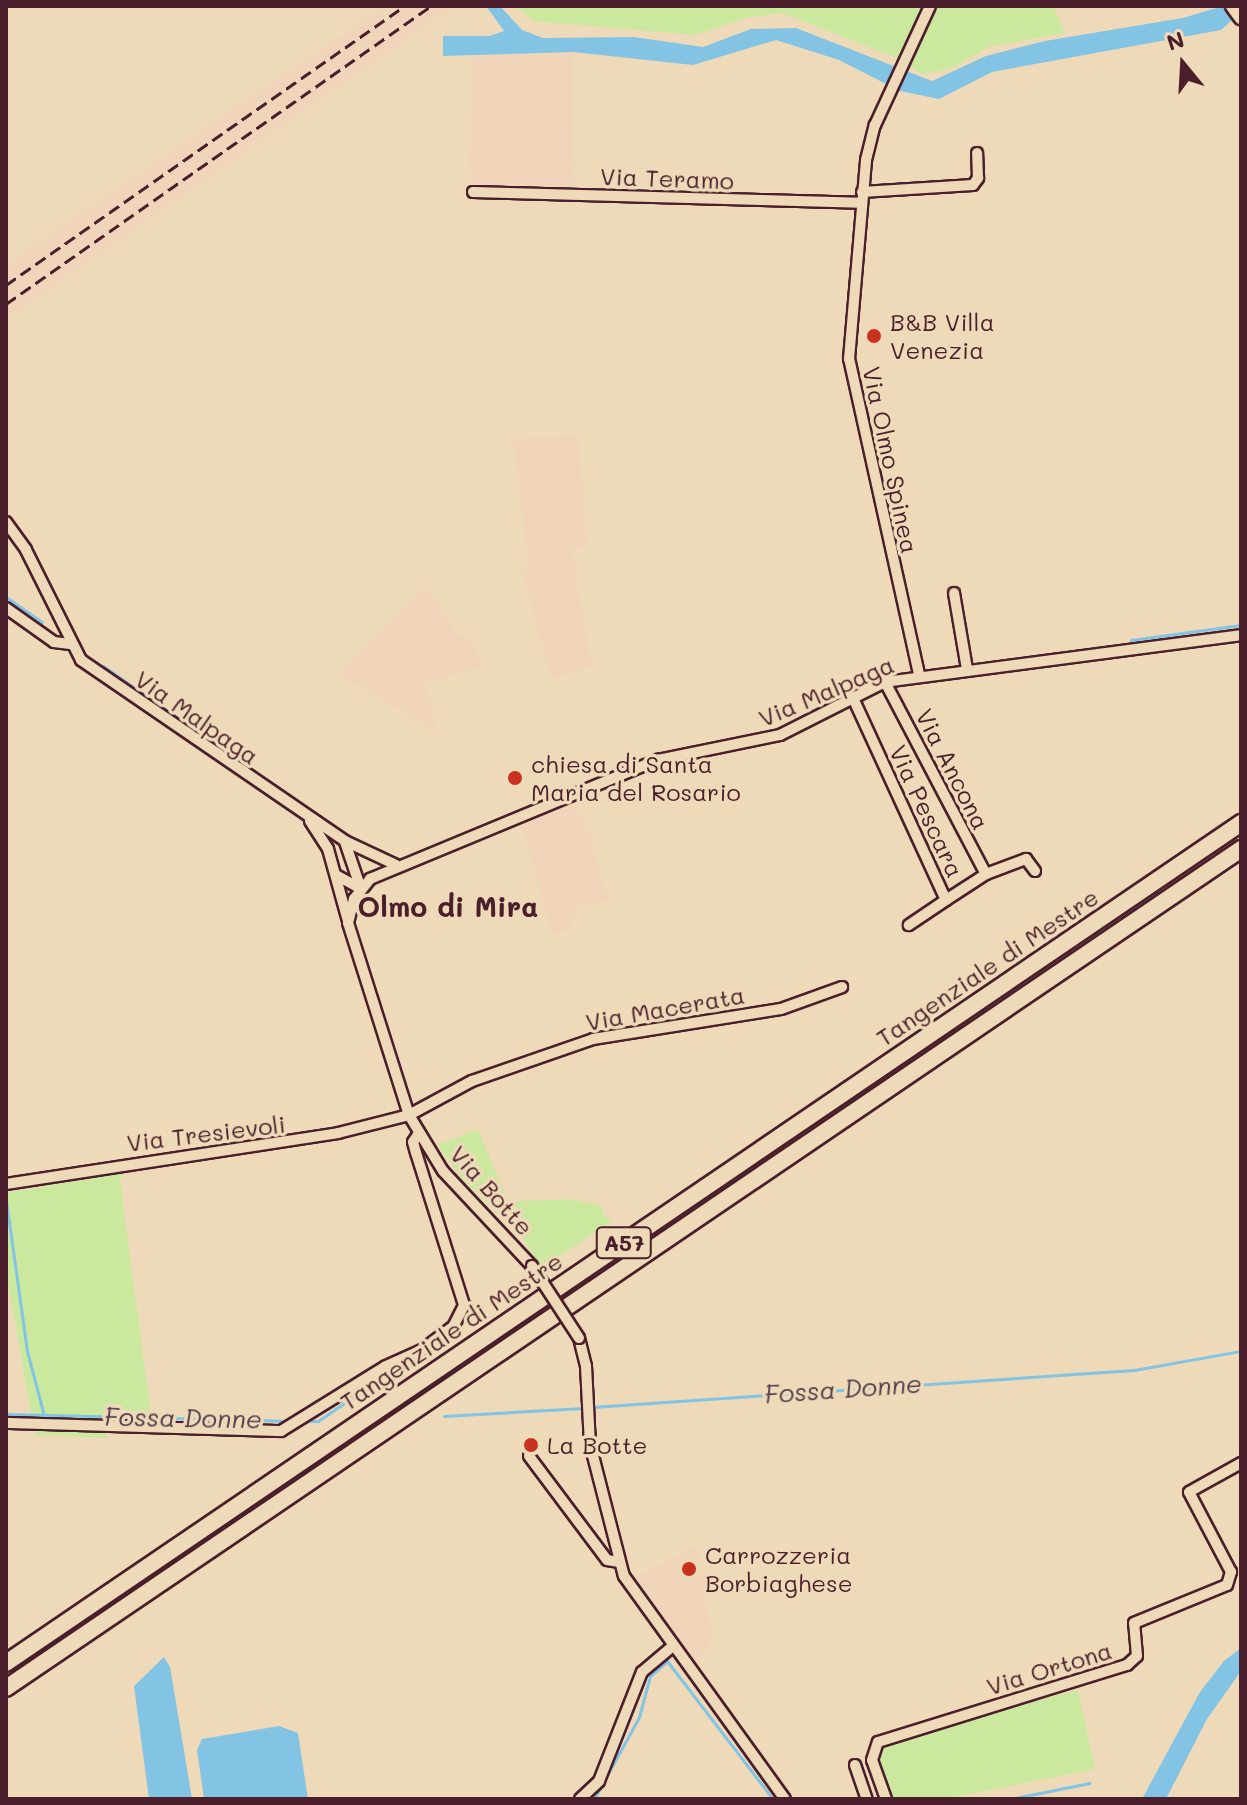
<!DOCTYPE html>
<html>
<head>
<meta charset="utf-8">
<style>
	body { margin:0 }
	#map { position:relative; width:1247px; height:1805px; overflow:hidden; background:#eedab8; font-family:Mali,sans-serif }
	div>[style] { position:absolute }
	.built>* { inset:0; background:#f1d5bb }
	.green>* { inset:0; background:#cbe89f }
	.water>* { inset:0; background:#83c4e4 }
	.stream>* { height:3px; margin:-1.5px; padding:0 1.5px; transform-origin:1.5px; border-radius:1.5px; background:#83c4e4 }
	.roads { filter:drop-shadow(2px 0 #4a1f2b) drop-shadow(-2px 0 #4a1f2b) drop-shadow(0 2px #4a1f2b) drop-shadow(0 -2px #4a1f2b) }
	.minor>* { height:10px; margin:-5px; padding:0 5px; transform-origin:5px; border-radius:5px; background:#eedab8 }
	.major>* { height:14px; margin:-7px; padding:0 7px; transform-origin:7px; border-radius:7px; background:#eedab8 }
	.highway>* { height:16px; margin:-8px; padding:0 8px; transform-origin:8px; border-radius:8px; background:#eedab8 }
	.rail>* { height:3px; margin-top:-1.5px; transform-origin:0; background:repeating-linear-gradient(90deg,#4a1f2b 0 12px,transparent 0 18px) }
	.bridges { filter:drop-shadow(2px 0 #4a1f2b) drop-shadow(-2px 0 #4a1f2b) drop-shadow(0 2px #4a1f2b) drop-shadow(0 -2px #4a1f2b) }
	.minor-bridge>* { height:10px; margin:-5px; padding:0 5px; transform-origin:5px; border-radius:5px; background:#eedab8 }
	.dots>* { width:22px; height:22px; translate:-50% -50%; box-sizing:border-box; border:4px solid #eedab8; border-radius:50% }
	span { translate:-50% -50%; white-space:nowrap; text-align:center; line-height:1.15; -webkit-text-stroke:7px #eedab8; paint-order:stroke }
	.shield-label span { padding:2px 6px; background:#eedab8; border:2px solid; border-radius:6px; -webkit-text-stroke-width:0 }
	.shield-label { font-size:22px; color:#4a1f2b; font-weight:700 }
	.street-label { font-size:24px; color:#4a1f2b }
	.poi-label { font-size:24px; color:#4a1f2b }
	.left { translate:0 -50%; text-align:left }
	.water-label { font-size:26px; color:#554050; font-style:italic }
	.quarter-label { font-size:28px; color:#4a1f2b; font-weight:700 }
	.frame { position:absolute; inset:0; border:8px solid #4a1f2b; pointer-events:none }
	.north { position:absolute; left:1143px; top:24px; width:80px; height:80px; -webkit-text-stroke:6px #eedab8; paint-order:stroke; rotate:342deg; font-size:22px; font-weight:700; line-height:32px; text-align:center; color:#4a1f2b }
	.north::after { content:''; display:block; margin:auto; width:28px; height:36px; background:#4a1f2b; clip-path:polygon(50% 0,100% 100%,50% 72%,0 100%) }
</style>
</head>
<body>
<div id="map">
	<div class="built">
		<div style="clip-path:polygon(406px 6px,454px 6px,6px 319px,6px 264px,381px 8px,386px 20px)"></div>
		<div style="clip-path:polygon(573px 52px,574px 189px,477px 195px,469px 165px,474px 53px)"></div>
		<div style="clip-path:polygon(578px 435px,587px 545px,572px 552px,592px 667px,551px 679px,521px 567px,528px 561px,513px 438px)"></div>
		<div style="clip-path:polygon(428px 587px,456px 634px,473px 639px,482px 667px,425px 683px,437px 726px,430px 728px,338px 674px)"></div>
		<div style="clip-path:polygon(573px 804px,587px 828px,609px 900px,578px 907px,569px 930px,552px 934px,522px 825px)"></div>
		<div style="clip-path:polygon(697px 1545px,712px 1638px,697px 1665px,636px 1577px)"></div>
	</div>
	<div class="green">
		<div style="clip-path:polygon(513px 6px,1053px 6px,1065px 33px,988px 47px,950px 69px,922px 74px,897px 58px,782px 13px,749px 17px,695px 35px,535px 21px)"></div>
		<div style="clip-path:polygon(478px 1129px,508px 1202px,568px 1199px,600px 1205px,605px 1217px,612px 1221px,542px 1268px,524px 1240px,461px 1178px,438px 1145px)"></div>
		<div style="clip-path:polygon(124px 1172px,120px 1180px,152px 1424px,107px 1426px,107px 1438px,35px 1435px,6px 1271px,6px 1193px)"></div>
		<div style="clip-path:polygon(1078px 1690px,1095px 1769px,945px 1799px,890px 1799px,872px 1748px,880px 1743px)"></div>
	</div>
	<div class="water">
		<div style="clip-path:polygon(486px 6px,500px 6px,522px 30px,543px 38px,634px 37px,703px 47px,751px 29px,796px 28px,932px 81px,986px 56px,1045px 41px,1183px 18px,1223px 6px,1232px 20px,1221px 30px,992px 72px,939px 99px,900px 91px,839px 60px,776px 40px,693px 65px,573px 52px,443px 56px,443px 36px,490px 36px,504px 31px)"></div>
		<div style="clip-path:polygon(1241px 1648px,1241px 1671px,1207px 1719px,1166px 1799px,1142px 1799px,1200px 1692px,1224px 1661px)"></div>
		<div style="clip-path:polygon(164px 1657px,170px 1667px,192px 1799px,149px 1799px,134px 1686px)"></div>
		<div style="clip-path:polygon(279px 1726px,298px 1733px,308px 1799px,204px 1799px,197px 1750px,202px 1739px)"></div>
	</div>
	<div class="stream">
		<div style="left:6px;top:597px;width:44px;rotate:34.8deg"></div>
		<div style="left:1131px;top:640px;width:111px;rotate:-7.8deg"></div>
		<div style="left:103px;top:666px;width:170px;rotate:34.7deg"></div>
		<div style="left:6px;top:1200px;width:152px;rotate:82.1deg"></div>
		<div style="left:27px;top:1351px;width:67px;rotate:75.3deg"></div>
		<div style="left:592px;top:1407px;width:543px;rotate:-3.91deg"></div>
		<div style="left:1134px;top:1370px;width:109px;rotate:-10.1deg"></div>
		<div style="left:6px;top:1414px;width:284px;rotate:1.4deg"></div>
		<div style="left:444px;top:1416px;width:140px;rotate:-3.3deg"></div>
		<div style="left:306px;top:1421px;width:12px"></div>
		<div style="left:318px;top:1421px;width:90px;rotate:-34.6deg"></div>
		<div style="left:1185px;top:1798px;width:1px;rotate:45deg"></div>
		<div style="left:594px;top:1799px;width:94px;rotate:-61.2deg"></div>
		<div style="left:639px;top:1717px;width:42px;rotate:-75deg"></div>
		<div style="left:650px;top:1676px;width:23px;rotate:-41deg"></div>
		<div style="left:667px;top:1661px;width:174px;rotate:52.5deg"></div>
		<div style="left:1010px;top:1799px;width:81px;rotate:-11.4deg"></div>
	</div>
	<div class="roads">
		<div class="minor">
			<div style="left:473px;top:192px;width:387px;rotate:1.6deg"></div>
			<div style="left:862px;top:192px;width:111px;rotate:-3.6deg"></div>
			<div style="left:973px;top:185px;width:9px;rotate:-54deg"></div>
			<div style="left:978px;top:178px;width:25px;rotate:-92deg"></div>
			<div style="left:6px;top:522px;width:34px;rotate:54deg"></div>
			<div style="left:26px;top:550px;width:123px;rotate:63.4deg"></div>
			<div style="left:81px;top:660px;width:320px;rotate:34.4deg"></div>
			<div style="left:345px;top:841px;width:56px;rotate:25.2deg"></div>
			<div style="left:954px;top:593px;width:77px;rotate:80.3deg"></div>
			<div style="left:6px;top:608px;width:59px;rotate:35.3deg"></div>
			<div style="left:54px;top:642px;width:16px;rotate:7deg"></div>
			<div style="left:919px;top:674px;width:323px;rotate:-102.5deg"></div>
			<div style="left:849px;top:359px;width:200px;rotate:-85.1deg"></div>
			<div style="left:866px;top:160px;width:36px;rotate:-76deg"></div>
			<div style="left:875px;top:125px;width:131px;rotate:-65.2deg"></div>
			<div style="left:885px;top:682px;width:217px;rotate:62.3deg"></div>
			<div style="left:986px;top:874px;width:43px;rotate:-20.6deg"></div>
			<div style="left:1026px;top:859px;width:15px;rotate:53deg"></div>
			<div style="left:853px;top:698px;width:222px;rotate:65.3deg"></div>
			<div style="left:946px;top:900px;width:45px;rotate:146deg"></div>
			<div style="left:310px;top:821px;width:33px;rotate:57deg"></div>
			<div style="left:328px;top:849px;width:75px;rotate:74.5deg"></div>
			<div style="left:345px;top:842px;width:50px;rotate:71.2deg"></div>
			<div style="left:336px;top:875px;width:29px;rotate:29deg"></div>
			<div style="left:946px;top:900px;width:48px;rotate:-33deg"></div>
			<div style="left:6px;top:1184px;width:336px;rotate:-8.7deg"></div>
			<div style="left:338px;top:1133px;width:73px;rotate:-14.2deg"></div>
			<div style="left:409px;top:1115px;width:72px;rotate:-28.4deg"></div>
			<div style="left:472px;top:1081px;width:128px;rotate:-19.1deg"></div>
			<div style="left:593px;top:1039px;width:190px;rotate:-9.1deg"></div>
			<div style="left:781px;top:1009px;width:65px;rotate:-19.8deg"></div>
			<div style="left:532px;top:1266px;width:130px;rotate:-133.1deg"></div>
			<div style="left:443px;top:1171px;width:66px;rotate:-121.3deg"></div>
			<div style="left:409px;top:1115px;width:201px;rotate:-107.6deg"></div>
			<div style="left:348px;top:923px;width:25px;rotate:-76deg"></div>
			<div style="left:354px;top:899px;width:26px;rotate:-51deg"></div>
			<div style="left:370px;top:879px;width:312px;rotate:-22.5deg"></div>
			<div style="left:658px;top:760px;width:125px;rotate:-11.6deg"></div>
			<div style="left:780px;top:735px;width:118px;rotate:-26.8deg"></div>
			<div style="left:885px;top:682px;width:359px;rotate:-7.5deg"></div>
			<div style="left:579px;top:1338px;width:29px;rotate:76deg"></div>
			<div style="left:586px;top:1366px;width:78px;rotate:87.1deg"></div>
			<div style="left:590px;top:1444px;width:136px;rotate:75.6deg"></div>
			<div style="left:624px;top:1576px;width:275px;rotate:54.2deg"></div>
			<div style="left:6px;top:1423px;width:275px;rotate:1.7deg"></div>
			<div style="left:281px;top:1431px;width:123px;rotate:-31.8deg"></div>
			<div style="left:386px;top:1366px;width:39px;rotate:-24deg"></div>
			<div style="left:422px;top:1350px;width:39px;rotate:-37deg"></div>
			<div style="left:453px;top:1327px;width:25px;rotate:-63deg"></div>
			<div style="left:464px;top:1305px;width:159px;rotate:-107.5deg"></div>
			<div style="left:416px;top:1153px;width:11px;rotate:-105deg"></div>
			<div style="left:413px;top:1142px;width:11px;rotate:-56deg"></div>
			<div style="left:529px;top:1456px;width:130px;rotate:53.1deg"></div>
			<div style="left:607px;top:1560px;width:11px;rotate:10deg"></div>
			<div style="left:855px;top:1765px;width:36px;rotate:71deg"></div>
			<div style="left:580px;top:1799px;width:26px;rotate:-43deg"></div>
			<div style="left:599px;top:1781px;width:117px;rotate:-68.5deg"></div>
			<div style="left:642px;top:1672px;width:39px;rotate:-40deg"></div>
			<div style="left:886px;top:1799px;width:41px;rotate:-109.7deg"></div>
			<div style="left:872px;top:1760px;width:19px;rotate:-72deg"></div>
			<div style="left:878px;top:1742px;width:261px;rotate:-17.2deg"></div>
			<div style="left:1127px;top:1665px;width:13px;rotate:-42deg"></div>
			<div style="left:1137px;top:1656px;width:33px;rotate:-95deg"></div>
			<div style="left:1134px;top:1623px;width:100px;rotate:-22.2deg"></div>
			<div style="left:1227px;top:1585px;width:14px;rotate:-73deg"></div>
			<div style="left:1231px;top:1572px;width:90px;rotate:-117.7deg"></div>
			<div style="left:1189px;top:1492px;width:60px;rotate:-29.1deg"></div>
		</div>
		<div class="major">
			<div style="left:1233px;top:6px;width:14px;rotate:54deg"></div>
		</div>
		<div class="highway">
			<div style="left:6px;top:1663px;width:1494px;rotate:-34.22deg"></div>
			<div style="left:6px;top:1688px;width:1493px;rotate:-34.19deg"></div>
		</div>
	</div>
	<div class="rail">
		<div style="left:6px;top:285px;width:487px;rotate:-35deg"></div>
		<div style="left:6px;top:304px;width:519px;rotate:-35.04deg"></div>
	</div>
	<div class="bridges">
		<div class="minor-bridge">
			<div style="left:532px;top:1266px;width:86px;rotate:56.9deg"></div>
		</div>
	</div>
	<div class="dots">
		<div style="left:874px;top:336px;background:#c8321e"></div>
		<div style="left:515px;top:778px;background:#c8321e"></div>
		<div style="left:531px;top:1445px;background:#c8321e"></div>
		<div style="left:689px;top:1569px;background:#c8321e"></div>
	</div>
	<div class="shield-label">
		<span style="left:624px;top:1243px">A57</span>
	</div>
	<div class="street-label">
		<span style="left:667px;top:178px;rotate:2deg">Via Teramo</span>
		<span style="left:891px;top:460px;rotate:78deg">Via Olmo Spinea</span>
		<span style="left:826px;top:691px;rotate:-23deg">Via Malpaga</span>
		<span style="left:197px;top:717px;rotate:35deg">Via Malpaga</span>
		<span style="left:953px;top:769px;rotate:63deg">Via Ancona</span>
		<span style="left:927px;top:811px;rotate:65deg">Via Pescara</span>
		<span style="left:987px;top:967px;rotate:-34deg">Tangenziale di Mestre</span>
		<span style="left:665px;top:1008px;rotate:-10deg">Via Macerata</span>
		<span style="left:206px;top:1133px;rotate:-7deg">Via Tresievoli</span>
		<span style="left:492px;top:1190px;rotate:48deg">Via Botte</span>
		<span style="left:451px;top:1331px;rotate:-34deg">Tangenziale di Mestre</span>
		<span style="left:1049px;top:1668px;rotate:-17deg">Via Ortona</span>
	</div>
	<div class="poi-label">
		<span class="left" style="left:890px;top:336px">B&amp;B Villa<br>Venezia</span>
		<span class="left" style="left:531px;top:778px">chiesa di Santa<br>Maria del Rosario</span>
		<span class="left" style="left:547px;top:1445px">La Botte</span>
		<span class="left" style="left:705px;top:1569px">Carrozzeria<br>Borbiaghese</span>
	</div>
	<div class="water-label">
		<span style="left:843px;top:1389px;rotate:-4deg">Fossa Donne</span>
		<span style="left:183px;top:1418px;rotate:1deg">Fossa Donne</span>
	</div>
	<div class="quarter-label">
		<span style="left:448px;top:906px">Olmo di Mira</span>
	</div>
	<div class="frame"></div>
	<div class="north">N</div>
</div>
</body>
</html>
